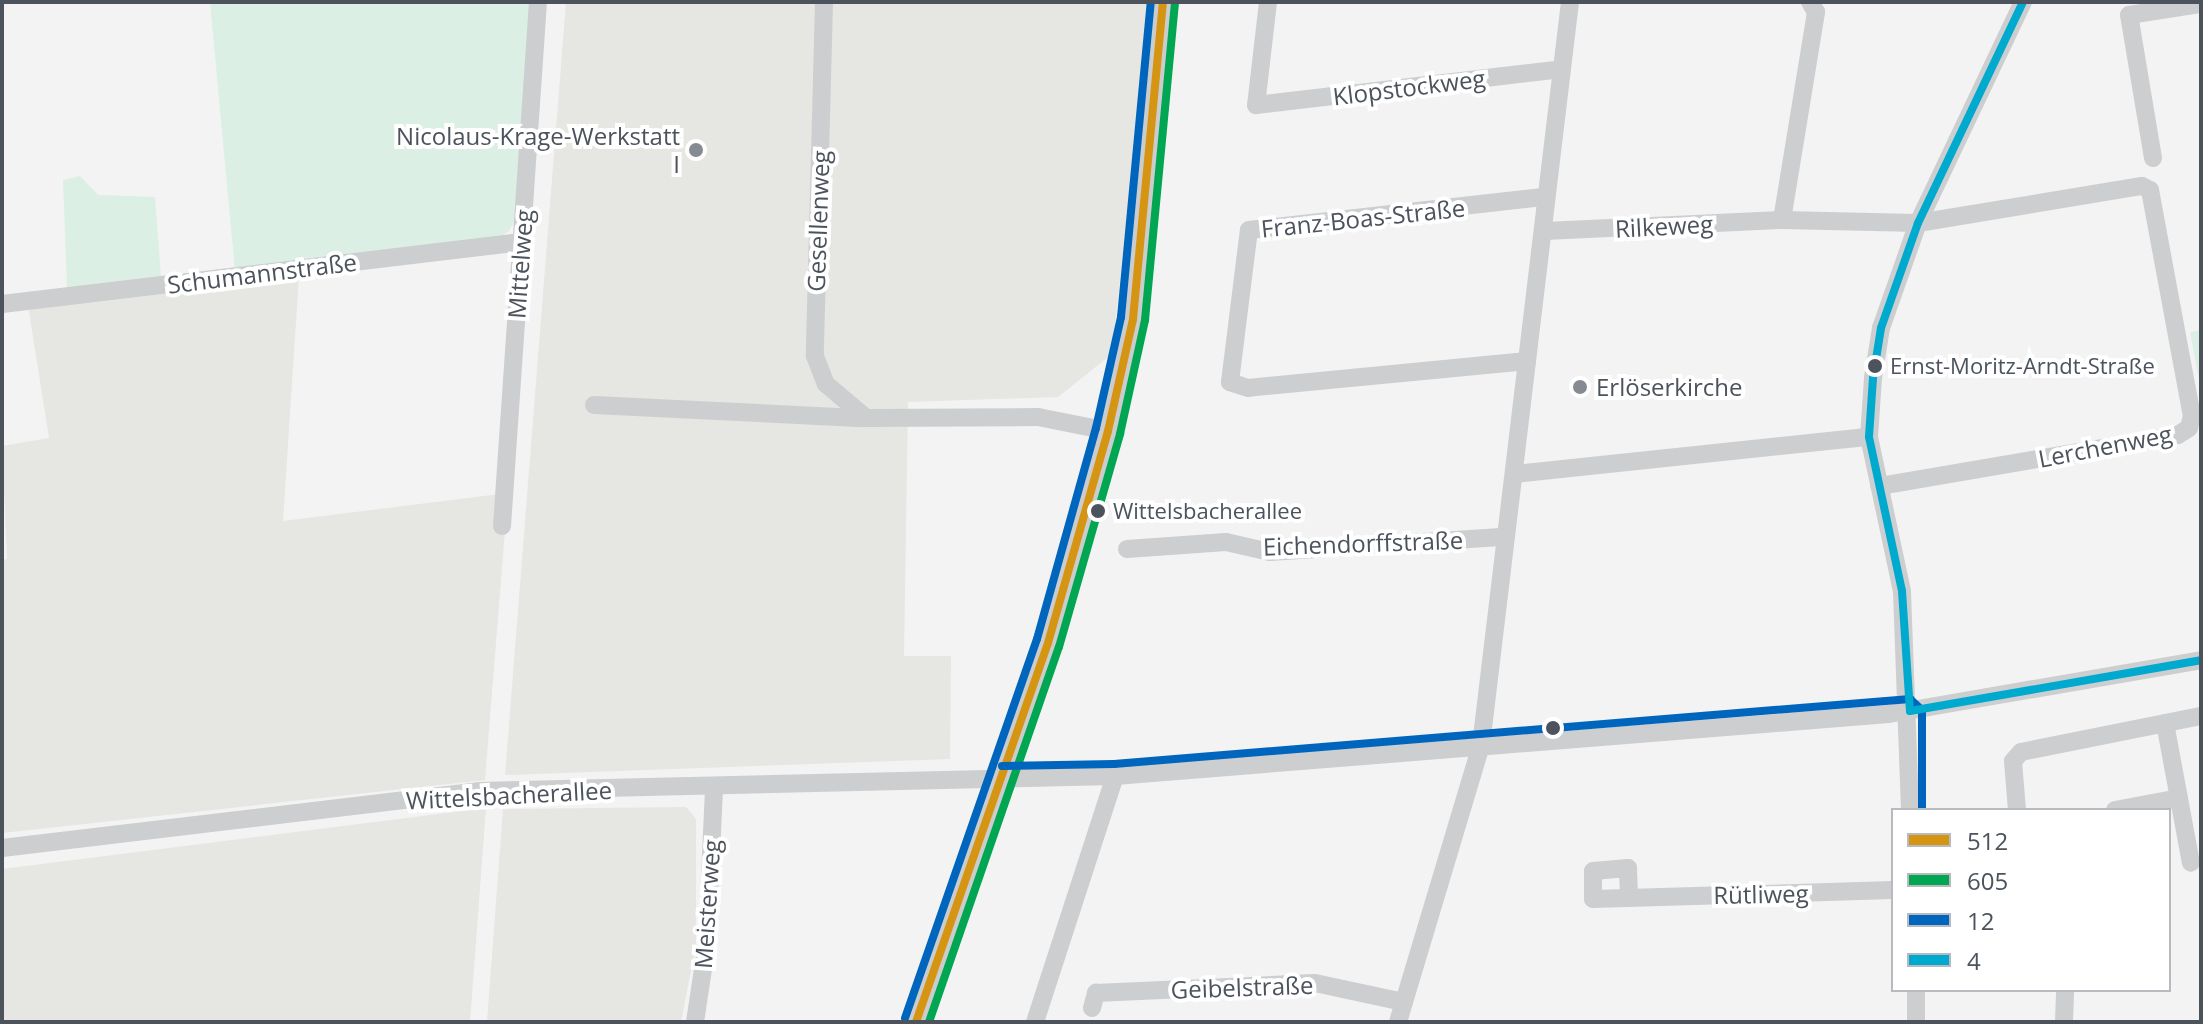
<!DOCTYPE html>
<html>
<head>
<meta charset="utf-8">
<style>
	body { margin:0 }
	#map { position:relative; width:2203px; height:1024px; overflow:hidden; background:#f3f3f3; font-family:"Open Sans",sans-serif }
	div>[style] { position:absolute }
	.commercial>* { inset:0; background:#e6e6e2 }
	.green>* { inset:0; background:#dbefe5 }
	.minor>* { height:18px; margin:-9px; padding:0 9px; transform-origin:9px; border-radius:9px; background:#cdced0 }
	.major>* { height:22px; margin:-11px; padding:0 11px; transform-origin:11px; border-radius:11px; background:#caccce }
	.bus-1>* { height:8px; margin:-4px; padding:0 4px; transform-origin:4px; border-radius:4px; background:#d59513 }
	.bus-2>* { height:8px; margin:-4px; padding:0 4px; transform-origin:4px; border-radius:4px; background:#00a651 }
	.bus-3>* { height:8px; margin:-4px; padding:0 4px; transform-origin:4px; border-radius:4px; background:#0065bd }
	.bus-4>* { height:8px; margin:-4px; padding:0 4px; transform-origin:4px; border-radius:4px; background:#00a9ce }
	.dots>* { width:22px; height:22px; translate:-50% -50%; box-sizing:border-box; border:4px solid #fff; border-radius:50% }
	span { translate:-50% -50%; white-space:nowrap; text-align:center; line-height:1.15; -webkit-text-stroke:8px #fff; paint-order:stroke }
	.bus-label { font-size:22px; color:#4c535d }
	.left { translate:0 -50%; text-align:left }
	.street-label { font-size:24px; color:#4c535d }
	.poi-label { font-size:24px; color:#4c535d }
	.right { translate:-100% -50%; text-align:right }
	.frame { position:absolute; inset:0; border:4px solid #4c535d; pointer-events:none }
	.legend { position:absolute; left:1891px; top:808px; width:280px; height:184px; box-sizing:border-box; background:#fff; border:2px solid #b7babe; margin:0; padding:10px 14px; list-style:none; font-size:24px; color:#4c535d }
	.legend li { display:flex; align-items:center; gap:16px; height:40px }
	.legend b { width:40px; border:2px solid #b7babe }
</style>
</head>
<body>
<div id="map">
	<div class="commercial">
		<div style="clip-path:polygon(566px 2px,1150px 2px,1112px 354px,1058px 397px,908px 402px,904px 656px,951px 656px,950px 759px,505px 775px)"></div>
		<div style="clip-path:polygon(299px 276px,283px 521px,508px 493px,485px 780px,2px 833px,2px 560px,7px 559px,2px 446px,49px 438px,28px 305px)"></div>
		<div style="clip-path:polygon(686px 807px,696px 819px,696px 945px,681px 1022px,487px 1022px,503px 809px)"></div>
		<div style="clip-path:polygon(486px 808px,470px 1022px,2px 1022px,2px 869px)"></div>
	</div>
	<div class="green">
		<div style="clip-path:polygon(210px 2px,531px 2px,515px 220px,509px 231px,500px 237px,235px 271px)"></div>
		<div style="clip-path:polygon(80px 176px,98px 195px,155px 197px,161px 277px,67px 289px,63px 180px)"></div>
		<div style="clip-path:polygon(2201px 330px,2201px 390px,2190px 332px)"></div>
	</div>
	<div class="minor">
		<div style="left:824px;top:2px;width:354px;rotate:91.5deg"></div>
		<div style="left:815px;top:356px;width:30px;rotate:69deg"></div>
		<div style="left:826px;top:384px;width:52px;rotate:40.4deg"></div>
		<div style="left:866px;top:418px;width:172px;rotate:-0.3deg"></div>
		<div style="left:1038px;top:417px;width:71px;rotate:11.3deg"></div>
		<div style="left:1268px;top:2px;width:104px;rotate:96.6deg"></div>
		<div style="left:1256px;top:105px;width:308px;rotate:-6.7deg"></div>
		<div style="left:2153px;top:158px;width:145px;rotate:-99.5deg"></div>
		<div style="left:2129px;top:15px;width:73px;rotate:-8.7deg"></div>
		<div style="left:1782px;top:220px;width:211px;rotate:-80.7deg"></div>
		<div style="left:1816px;top:12px;width:12px;rotate:-121deg"></div>
		<div style="left:1545px;top:231px;width:237px;rotate:-2.7deg"></div>
		<div style="left:1782px;top:220px;width:136px;rotate:1.3deg"></div>
		<div style="left:1918px;top:223px;width:227px;rotate:-9.4deg"></div>
		<div style="left:2142px;top:186px;width:9px;rotate:27deg"></div>
		<div style="left:2150px;top:190px;width:230px;rotate:79.5deg"></div>
		<div style="left:2192px;top:416px;width:12px;rotate:104deg"></div>
		<div style="left:2189px;top:428px;width:13px;rotate:148deg"></div>
		<div style="left:2178px;top:435px;width:303px;rotate:170.3deg"></div>
		<div style="left:2px;top:304px;width:524px;rotate:-6.8deg"></div>
		<div style="left:1527px;top:361px;width:280px;rotate:174.5deg"></div>
		<div style="left:1248px;top:388px;width:19px;rotate:-162deg"></div>
		<div style="left:1230px;top:382px;width:153px;rotate:-82.9deg"></div>
		<div style="left:1249px;top:230px;width:298px;rotate:-6.4deg"></div>
		<div style="left:594px;top:405px;width:269px;rotate:2.8deg"></div>
		<div style="left:1514px;top:474px;width:357px;rotate:-6deg"></div>
		<div style="left:502px;top:526px;width:525px;rotate:-86.07deg"></div>
		<div style="left:1127px;top:549px;width:99px;rotate:-4deg"></div>
		<div style="left:1226px;top:542px;width:45px;rotate:12.8deg"></div>
		<div style="left:1270px;top:552px;width:235px;rotate:-3.7deg"></div>
		<div style="left:2165px;top:723px;width:142px;rotate:79.5deg"></div>
		<div style="left:1910px;top:810px;width:219px;rotate:-92.1deg"></div>
		<div style="left:1902px;top:591px;width:157px;rotate:-102.1deg"></div>
		<div style="left:1869px;top:437px;width:59px;rotate:-86.1deg"></div>
		<div style="left:1873px;top:378px;width:51px;rotate:-80.9deg"></div>
		<div style="left:1881px;top:328px;width:111px;rotate:-70.6deg"></div>
		<div style="left:1918px;top:223px;width:245px;rotate:-64.6deg"></div>
		<div style="left:2017px;top:810px;width:49px;rotate:-94.7deg"></div>
		<div style="left:2013px;top:761px;width:12px;rotate:-48deg"></div>
		<div style="left:2021px;top:752px;width:184px;rotate:-11.3deg"></div>
		<div style="left:2115px;top:810px;width:65px;rotate:-10.6deg"></div>
		<div style="left:2px;top:848px;width:480px;rotate:-6.8deg"></div>
		<div style="left:479px;top:791px;width:636px;rotate:-1.35deg"></div>
		<div style="left:1115px;top:776px;width:776px;rotate:-4.58deg"></div>
		<div style="left:1889px;top:714px;width:317px;rotate:-9.8deg"></div>
		<div style="left:1629px;top:897px;width:29px;rotate:-92deg"></div>
		<div style="left:1628px;top:868px;width:35px;rotate:175deg"></div>
		<div style="left:1593px;top:871px;width:28px;rotate:90deg"></div>
		<div style="left:1593px;top:899px;width:300px;rotate:-1.7deg"></div>
		<div style="left:1916px;top:990px;width:32px;rotate:90deg"></div>
		<div style="left:1092px;top:1008px;width:16px;rotate:-75deg"></div>
		<div style="left:1096px;top:993px;width:219px;rotate:-2.6deg"></div>
		<div style="left:1315px;top:983px;width:91px;rotate:12.1deg"></div>
		<div style="left:695px;top:1022px;width:80px;rotate:-81.4deg"></div>
		<div style="left:707px;top:943px;width:157px;rotate:-87.4deg"></div>
		<div style="left:1035px;top:1022px;width:259px;rotate:-72deg"></div>
		<div style="left:1398px;top:1022px;width:289px;rotate:-73.3deg"></div>
		<div style="left:1481px;top:745px;width:748px;rotate:-83.17deg"></div>
		<div style="left:2064px;top:1022px;width:32px;rotate:-88deg"></div>
	</div>
	<div class="major">
		<div style="left:916px;top:1022px;width:401px;rotate:-70.8deg"></div>
		<div style="left:1048px;top:643px;width:220px;rotate:-74.2deg"></div>
		<div style="left:1108px;top:431px;width:115px;rotate:-77.4deg"></div>
		<div style="left:1133px;top:319px;width:318px;rotate:-84.6deg"></div>
	</div>
	<div class="bus-1">
		<div style="left:916px;top:1022px;width:401px;rotate:-70.8deg"></div>
		<div style="left:1048px;top:643px;width:220px;rotate:-74.2deg"></div>
		<div style="left:1108px;top:431px;width:115px;rotate:-77.4deg"></div>
		<div style="left:1133px;top:319px;width:318px;rotate:-84.6deg"></div>
	</div>
	<div class="bus-2">
		<div style="left:929px;top:1022px;width:397px;rotate:-70.9deg"></div>
		<div style="left:1059px;top:647px;width:222px;rotate:-74deg"></div>
		<div style="left:1120px;top:434px;width:117px;rotate:-77.6deg"></div>
		<div style="left:1145px;top:320px;width:318px;rotate:-84.6deg"></div>
	</div>
	<div class="bus-3">
		<div style="left:1002px;top:766px;width:112px;rotate:-1deg"></div>
		<div style="left:1114px;top:764px;width:799px;rotate:-4.67deg"></div>
		<div style="left:1910px;top:699px;width:16px;rotate:43deg"></div>
		<div style="left:1922px;top:710px;width:100px;rotate:90deg"></div>
		<div style="left:905px;top:1018px;width:401px;rotate:-70.8deg"></div>
		<div style="left:1037px;top:639px;width:219px;rotate:-74.4deg"></div>
		<div style="left:1096px;top:428px;width:114px;rotate:-77.3deg"></div>
		<div style="left:1121px;top:317px;width:316px;rotate:-84.6deg"></div>
	</div>
	<div class="bus-4">
		<div style="left:2023px;top:2px;width:245px;rotate:115.4deg"></div>
		<div style="left:1918px;top:223px;width:111px;rotate:109.4deg"></div>
		<div style="left:1881px;top:328px;width:51px;rotate:99.1deg"></div>
		<div style="left:1873px;top:378px;width:59px;rotate:93.9deg"></div>
		<div style="left:1869px;top:437px;width:157px;rotate:77.9deg"></div>
		<div style="left:1902px;top:591px;width:120px;rotate:86.2deg"></div>
		<div style="left:1910px;top:711px;width:295px;rotate:-9.9deg"></div>
	</div>
	<div class="dots">
		<div style="left:696px;top:150px;background:#868b92"></div>
		<div style="left:1875px;top:366px;background:#4c535d"></div>
		<div style="left:1580px;top:387px;background:#868b92"></div>
		<div style="left:1098px;top:511px;background:#4c535d"></div>
		<div style="left:1553px;top:728px;background:#4c535d"></div>
	</div>
	<div class="bus-label">
		<span class="left" style="left:1890px;top:366px">Ernst-Moritz-Arndt-Straße</span>
		<span class="left" style="left:1113px;top:511px">Wittelsbacherallee</span>
	</div>
	<div class="street-label">
		<span style="left:1409px;top:87px;rotate:-7deg">Klopstockweg</span>
		<span style="left:1363px;top:218px;rotate:-6deg">Franz-Boas-Straße</span>
		<span style="left:818px;top:221px;rotate:-88deg">Gesellenweg</span>
		<span style="left:1664px;top:226px;rotate:-3deg">Rilkeweg</span>
		<span style="left:520px;top:264px;rotate:-86deg">Mittelweg</span>
		<span style="left:262px;top:273px;rotate:-7deg">Schumannstraße</span>
		<span style="left:2105px;top:446px;rotate:-11deg">Lerchenweg</span>
		<span style="left:1363px;top:543px;rotate:-2deg">Eichendorffstraße</span>
		<span style="left:509px;top:795px;rotate:-3deg">Wittelsbacherallee</span>
		<span style="left:1761px;top:894px;rotate:-1deg">Rütliweg</span>
		<span style="left:707px;top:904px;rotate:-86deg">Meisterweg</span>
		<span style="left:1242px;top:987px;rotate:-2deg">Geibelstraße</span>
	</div>
	<div class="poi-label">
		<span class="right" style="left:680px;top:150px">Nicolaus-Krage-Werkstatt<br>I</span>
		<span class="left" style="left:1596px;top:387px">Erlöserkirche</span>
	</div>
	<div class="frame"></div>
	<ul class="legend">
	<li><b style="height:10px;background:#d59513"></b>512</li>
	<li><b style="height:10px;background:#00a651"></b>605</li>
	<li><b style="height:10px;background:#0065bd"></b>12</li>
	<li><b style="height:10px;background:#00a9ce"></b>4</li>
	</ul>
</div>
</body>
</html>
